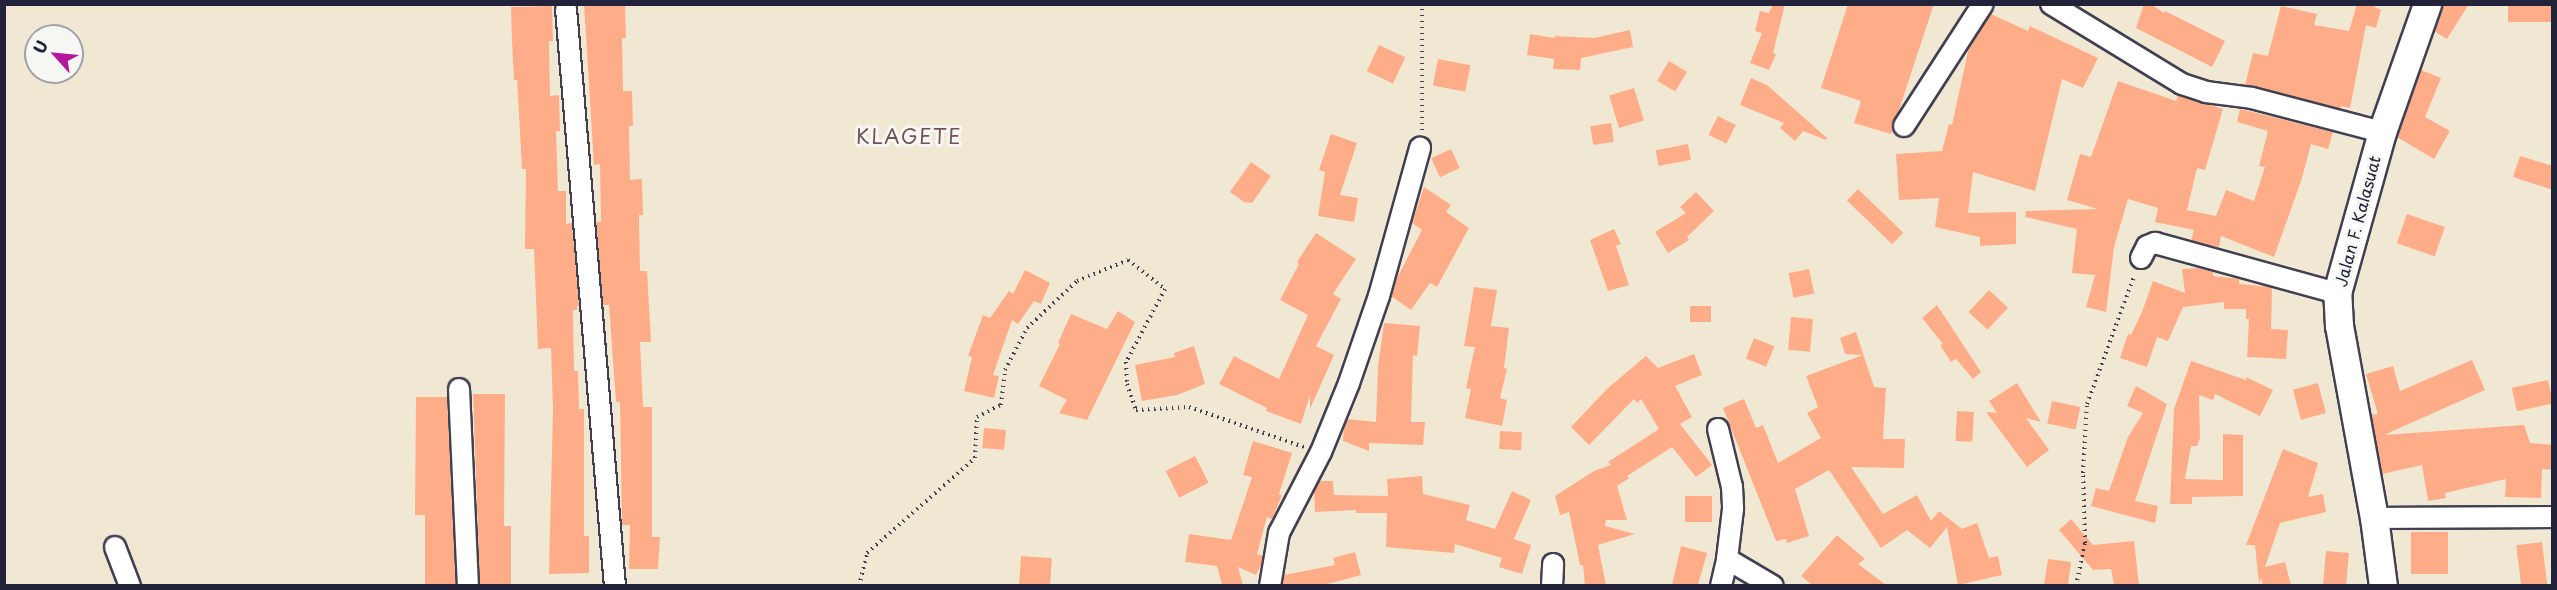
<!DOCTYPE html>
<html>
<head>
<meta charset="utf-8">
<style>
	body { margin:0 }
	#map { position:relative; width:2557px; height:590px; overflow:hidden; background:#f1e8d4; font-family:"Playpen Sans",sans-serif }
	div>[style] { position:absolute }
	.building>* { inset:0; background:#ffad89; transform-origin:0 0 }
	.path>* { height:4px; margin-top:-2px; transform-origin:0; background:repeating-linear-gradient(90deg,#414052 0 1.5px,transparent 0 6px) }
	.roads { filter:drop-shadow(2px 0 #414052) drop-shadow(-2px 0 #414052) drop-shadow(0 2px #414052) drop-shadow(0 -2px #414052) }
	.street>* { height:20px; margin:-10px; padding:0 10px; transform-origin:10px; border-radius:10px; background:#fff }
	.secondary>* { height:27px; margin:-13.5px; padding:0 13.5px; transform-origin:13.5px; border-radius:13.5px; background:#fff }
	span { translate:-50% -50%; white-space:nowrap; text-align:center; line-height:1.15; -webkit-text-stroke:6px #f6f6f2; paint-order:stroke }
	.street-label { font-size:16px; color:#22223b }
	.quarter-label { font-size:20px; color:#6f5356; letter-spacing:1.5px }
	.frame { position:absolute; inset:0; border:6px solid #22223b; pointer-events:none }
	.north { position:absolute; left:24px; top:24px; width:60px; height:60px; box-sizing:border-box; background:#f6f6f2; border:2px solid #a1a1a9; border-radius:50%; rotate:297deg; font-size:16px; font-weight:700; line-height:24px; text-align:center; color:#22223b }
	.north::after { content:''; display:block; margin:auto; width:21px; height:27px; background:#b5179e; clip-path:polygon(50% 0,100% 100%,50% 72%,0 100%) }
</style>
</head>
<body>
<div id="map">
	<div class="building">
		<div style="clip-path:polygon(584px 4px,625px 4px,626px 38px,622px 38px,623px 91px,632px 91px,633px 126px,629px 126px,630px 180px,642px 179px,643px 215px,639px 215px,640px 271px,647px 271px,651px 342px,640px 342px,643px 407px,652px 407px,652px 537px,660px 537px,658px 569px,629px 569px,630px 525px,622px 525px,620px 402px,616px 402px,609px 305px,603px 305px,596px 222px,601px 222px,600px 164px,594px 165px)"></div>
		<div style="clip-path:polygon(1773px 4px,1785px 4px,1773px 53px,1776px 54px,1769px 70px,1750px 63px,1762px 33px,1755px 31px,1760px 11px,1769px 13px)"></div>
		<div style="clip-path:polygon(1848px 4px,1934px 4px,1891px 134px,1854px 123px,1861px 101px,1821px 88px)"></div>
		<div style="clip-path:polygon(2144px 4px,2151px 4px,2164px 13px,2165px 11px,2225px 41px,2212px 67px,2136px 28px)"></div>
		<div style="clip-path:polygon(2357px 4px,2369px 4px,2381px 10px,2376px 28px,2366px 25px,2350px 108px,2341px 106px,2340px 109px,2245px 85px,2253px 53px,2268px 56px,2281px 6px,2317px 14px,2314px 25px,2349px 31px)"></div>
		<div style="clip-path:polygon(2442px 4px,2469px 4px,2447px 39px,2434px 31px)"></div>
		<div style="left:2508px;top:4px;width:44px;height:18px"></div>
		<div style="clip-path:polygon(552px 6px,553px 41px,549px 41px,550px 96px,559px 95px,560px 131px,556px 131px,558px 191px,566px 191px,566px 224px,572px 223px,579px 306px,577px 306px,577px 310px,573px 310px,574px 371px,578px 371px,579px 409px,584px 409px,584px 536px,589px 536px,589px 573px,549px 574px,553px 409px,551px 348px,538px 349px,534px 249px,525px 249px,526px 169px,522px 169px,517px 80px,514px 80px,512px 42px,511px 7px)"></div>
		<div style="clip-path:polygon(1991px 14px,2028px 31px,2030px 26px,2098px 58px,2083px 88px,2062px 79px,2035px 191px,1973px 172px,1968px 213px,2016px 212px,2016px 244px,1980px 246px,1980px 237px,1935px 227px,1939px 198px,1899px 200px,1896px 154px,1942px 151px,1949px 124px,1952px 125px,1969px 47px)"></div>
		<div style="clip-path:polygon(1630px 30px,1633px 47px,1581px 58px,1580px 70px,1553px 69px,1554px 59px,1527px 55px,1530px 34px,1555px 38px,1555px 36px,1594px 38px)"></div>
		<div style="left:1379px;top:45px;width:29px;height:29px;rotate:25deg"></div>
		<div style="left:1438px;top:59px;width:33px;height:27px;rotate:11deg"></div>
		<div style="left:1669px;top:61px;width:21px;height:23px;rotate:31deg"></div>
		<div style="clip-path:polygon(2421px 70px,2441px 78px,2425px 117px,2450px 131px,2434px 159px,2397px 137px)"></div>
		<div style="clip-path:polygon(1751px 78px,1767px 85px,1827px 138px,1826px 140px,1803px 131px,1795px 141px,1780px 128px,1784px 123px,1740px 105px)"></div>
		<div style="clip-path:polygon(2118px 81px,2176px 101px,2178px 95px,2223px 109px,2205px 170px,2197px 168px,2187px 210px,2216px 216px,2226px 190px,2254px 201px,2265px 167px,2259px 166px,2268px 131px,2237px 122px,2240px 109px,2333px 132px,2328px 149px,2311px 144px,2302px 178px,2274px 257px,2221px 236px,2219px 247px,2191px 241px,2194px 230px,2155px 222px,2158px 208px,2128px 199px,2114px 247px,2106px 312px,2086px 307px,2095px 275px,2072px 273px,2077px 229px,2025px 217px,2026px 211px,2098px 209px,2067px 200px,2080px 154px,2091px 157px)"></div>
		<div style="left:1634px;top:88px;width:34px;height:26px;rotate:73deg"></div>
		<div style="left:1718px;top:116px;width:20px;height:21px;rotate:27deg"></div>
		<div style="left:1611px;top:123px;width:19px;height:21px;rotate:81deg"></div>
		<div style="clip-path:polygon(1331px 134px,1357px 143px,1340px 195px,1358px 198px,1354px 222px,1318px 216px,1325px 172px,1319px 170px)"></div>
		<div style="left:1688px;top:144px;width:16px;height:33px;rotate:79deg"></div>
		<div style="left:1451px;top:149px;width:21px;height:22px;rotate:65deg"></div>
		<div style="clip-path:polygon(2520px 156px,2553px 166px,2553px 190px,2513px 177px)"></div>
		<div style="clip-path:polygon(1251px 162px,1271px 176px,1252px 203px,1244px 202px,1230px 192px)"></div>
		<div style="clip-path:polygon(1424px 187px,1451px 205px,1446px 212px,1469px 228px,1437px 287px,1430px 283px,1411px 310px,1391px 296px,1397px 278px,1422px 230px,1412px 223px)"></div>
		<div style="left:1858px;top:189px;width:63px;height:16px;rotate:44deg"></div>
		<div style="clip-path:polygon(1696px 192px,1714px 211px,1687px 237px,1689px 240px,1668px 253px,1655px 232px,1686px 213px,1680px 207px)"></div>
		<div style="left:2407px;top:214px;width:40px;height:31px;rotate:19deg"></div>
		<div style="clip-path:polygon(1614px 229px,1621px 244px,1616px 246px,1629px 285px,1608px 291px,1590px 240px)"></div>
		<div style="clip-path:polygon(1316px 233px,1356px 259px,1333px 294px,1341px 299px,1316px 346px,1334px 355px,1310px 409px,1310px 395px,1301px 424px,1266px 411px,1267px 408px,1219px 384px,1234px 356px,1279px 379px,1308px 315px,1280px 300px,1299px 264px,1297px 262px)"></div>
		<div style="clip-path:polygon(2199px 268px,2213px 272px,2213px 276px,2239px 279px,2239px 284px,2272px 287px,2271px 329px,2288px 330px,2286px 359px,2247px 357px,2249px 319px,2246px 319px,2246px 309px,2224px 309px,2224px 302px,2183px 307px,2168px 341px,2157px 337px,2147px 367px,2120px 358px,2128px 334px,2131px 335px,2142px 312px,2153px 281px,2185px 293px,2182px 269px)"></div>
		<div style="left:1809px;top:269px;width:25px;height:21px;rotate:78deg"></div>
		<div style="clip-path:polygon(1025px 270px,1050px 283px,1041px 304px,1034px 301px,1018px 324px,1012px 320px,993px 375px,999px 376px,994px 398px,964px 391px,972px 357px,968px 356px,983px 315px,990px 318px,1009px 291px,1013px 294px)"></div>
		<div style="clip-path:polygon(1474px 287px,1497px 290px,1491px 326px,1509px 328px,1504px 368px,1507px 369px,1500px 398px,1507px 400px,1502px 426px,1465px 418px,1471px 389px,1466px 388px,1475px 347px,1464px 346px)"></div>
		<div style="left:1989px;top:290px;width:26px;height:30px;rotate:43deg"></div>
		<div style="clip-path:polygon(1937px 305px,1981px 372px,1973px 379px,1956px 359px,1951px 362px,1940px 345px,1943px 344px,1922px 318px)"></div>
		<div style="left:1690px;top:306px;width:21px;height:16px"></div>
		<div style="clip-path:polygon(1118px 311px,1135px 322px,1087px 420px,1059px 413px,1067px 400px,1039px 386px,1060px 344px,1058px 343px,1071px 314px,1107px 329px)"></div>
		<div style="left:1791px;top:317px;width:22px;height:33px;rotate:5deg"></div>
		<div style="clip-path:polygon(1384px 323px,1420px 326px,1417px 356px,1413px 355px,1411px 422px,1425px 422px,1423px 445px,1369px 443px,1369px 451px,1343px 441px,1344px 426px,1347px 419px,1376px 422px,1378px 367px)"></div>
		<div style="clip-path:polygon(1856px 332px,1874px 387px,1886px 388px,1883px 439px,1905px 439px,1904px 468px,1851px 467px,1883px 514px,1917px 495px,1931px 521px,1939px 511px,1962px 529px,1977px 523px,1989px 558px,1998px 556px,2002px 575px,1958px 585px,1947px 527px,1930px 548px,1907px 530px,1881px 548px,1829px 470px,1795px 489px,1809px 536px,1787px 543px,1786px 539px,1776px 541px,1723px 408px,1744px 399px,1756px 428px,1763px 425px,1778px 463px,1821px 438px,1807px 413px,1818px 407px,1806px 376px,1863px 355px,1845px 354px,1840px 338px)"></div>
		<div style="left:1754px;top:338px;width:22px;height:22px;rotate:22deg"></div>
		<div style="clip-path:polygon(1194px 346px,1205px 384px,1177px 395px,1142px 401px,1135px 365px,1175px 357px,1174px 353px)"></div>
		<div style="clip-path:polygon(1694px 354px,1702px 375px,1675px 386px,1692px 417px,1680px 424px,1712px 465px,1696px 477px,1672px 447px,1627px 476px,1629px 478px,1617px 486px,1627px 520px,1606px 520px,1605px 526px,1635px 534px,1598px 545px,1606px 585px,1585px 585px,1583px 565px,1580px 565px,1569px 512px,1560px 515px,1555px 496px,1594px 471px,1611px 465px,1608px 462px,1659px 429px,1641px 399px,1637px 403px,1634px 399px,1589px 445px,1571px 427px,1608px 388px,1646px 356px,1658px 368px)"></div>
		<div style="clip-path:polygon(2472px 360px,2485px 390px,2384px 435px,2524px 425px,2530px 443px,2553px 445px,2553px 470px,2542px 469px,2541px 498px,2505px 497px,2506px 479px,2445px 493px,2446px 498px,2428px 501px,2422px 465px,2382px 474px,2371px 415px,2378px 414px,2366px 374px,2393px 366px,2400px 391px)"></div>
		<div style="clip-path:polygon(2191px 361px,2246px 380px,2246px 377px,2273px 390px,2260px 416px,2215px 394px,2213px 400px,2199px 395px,2200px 438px,2197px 446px,2191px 446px,2185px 479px,2223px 480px,2223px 434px,2243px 435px,2243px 496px,2192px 497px,2192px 504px,2170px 504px,2174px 409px)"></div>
		<div style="left:2548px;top:380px;width:24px;height:37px;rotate:78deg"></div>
		<div style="clip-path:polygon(2017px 383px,2041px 422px,2026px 418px,2049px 450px,2027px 467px,1986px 412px,1997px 413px,1989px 401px)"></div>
		<div style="left:2318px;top:383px;width:31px;height:26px;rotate:75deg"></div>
		<div style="clip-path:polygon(2136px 386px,2167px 404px,2135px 501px,2158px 506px,2155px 523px,2091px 506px,2096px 488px,2109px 491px,2128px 437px,2143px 413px,2127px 406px)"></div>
		<div style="clip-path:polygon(473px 394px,505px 394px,504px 526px,511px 526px,511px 585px,480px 585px)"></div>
		<div style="clip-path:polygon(416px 397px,447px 397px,456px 585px,425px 585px,425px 515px,415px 515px)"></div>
		<div style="left:2052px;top:401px;width:29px;height:23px;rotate:12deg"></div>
		<div style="left:1957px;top:411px;width:17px;height:30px;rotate:3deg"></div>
		<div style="left:984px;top:428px;width:22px;height:20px;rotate:5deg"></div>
		<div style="left:1500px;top:431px;width:22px;height:18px;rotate:3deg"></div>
		<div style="clip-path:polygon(1253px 441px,1292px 453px,1279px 494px,1282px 495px,1272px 519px,1267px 517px,1257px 554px,1263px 556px,1262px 563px,1256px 575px,1238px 567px,1243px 585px,1222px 585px,1217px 566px,1185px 562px,1189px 534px,1231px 540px,1252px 477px,1243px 475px)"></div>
		<div style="clip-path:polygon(2283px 449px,2318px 463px,2308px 497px,2323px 494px,2326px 512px,2280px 523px,2265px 567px,2285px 562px,2291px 585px,2263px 585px,2261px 578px,2259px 584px,2255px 545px,2246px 545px)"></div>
		<div style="left:1195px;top:456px;width:30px;height:33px;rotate:63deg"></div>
		<div style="clip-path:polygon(1422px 476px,1423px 494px,1470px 505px,1466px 520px,1495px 529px,1512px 491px,1531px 500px,1514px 539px,1531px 545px,1522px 574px,1499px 567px,1502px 558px,1455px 544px,1454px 553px,1386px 547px,1387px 513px,1356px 513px,1356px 510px,1315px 512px,1314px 491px,1319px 481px,1333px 481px,1334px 495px,1388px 496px,1387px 479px)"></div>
		<div style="left:1685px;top:496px;width:27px;height:26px"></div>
		<div style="clip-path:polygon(2071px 519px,2093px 545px,2134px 541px,2139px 585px,2114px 585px,2111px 569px,2093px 570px,2059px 530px)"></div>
		<div style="left:2411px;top:532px;width:37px;height:42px"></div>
		<div style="clip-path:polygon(1837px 535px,1865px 559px,1858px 564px,1886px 585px,1812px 585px,1801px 576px)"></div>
		<div style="left:2542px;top:542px;width:43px;height:26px;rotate:83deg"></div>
		<div style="clip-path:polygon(1681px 546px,1707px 553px,1698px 585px,1672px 585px)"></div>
		<div style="left:2326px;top:551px;width:23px;height:34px;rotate:5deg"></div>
		<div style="clip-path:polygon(1355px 552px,1361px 575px,1324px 585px,1282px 585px,1284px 575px,1335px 565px,1333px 558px)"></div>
		<div style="left:1021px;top:556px;width:31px;height:29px;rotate:4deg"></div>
		<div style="clip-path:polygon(2048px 559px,2071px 562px,2068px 585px,2044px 585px)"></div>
	</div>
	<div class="path">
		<div style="left:1422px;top:130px;width:126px;rotate:-90deg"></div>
		<div style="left:859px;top:586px;width:34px;rotate:-76deg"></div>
		<div style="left:867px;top:553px;width:144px;rotate:-41.3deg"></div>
		<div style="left:975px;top:458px;width:41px;rotate:-87.2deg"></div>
		<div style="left:977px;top:417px;width:27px;rotate:-27deg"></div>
		<div style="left:1001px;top:405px;width:35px;rotate:-83deg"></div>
		<div style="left:1005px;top:370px;width:47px;rotate:-62.4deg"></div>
		<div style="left:1027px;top:328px;width:69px;rotate:-43.2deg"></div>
		<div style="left:1077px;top:281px;width:55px;rotate:-22.4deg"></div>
		<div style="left:1128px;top:260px;width:47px;rotate:38.1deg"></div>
		<div style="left:1165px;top:289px;width:83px;rotate:118.1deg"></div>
		<div style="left:1126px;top:362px;width:22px;rotate:87deg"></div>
		<div style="left:1127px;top:384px;width:28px;rotate:71deg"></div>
		<div style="left:1136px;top:410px;width:53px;rotate:-3.2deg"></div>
		<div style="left:1189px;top:407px;width:122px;rotate:19.2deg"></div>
		<div style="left:2076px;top:586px;width:44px;rotate:-78.2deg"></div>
		<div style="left:2085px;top:543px;width:70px;rotate:-91.6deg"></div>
		<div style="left:2083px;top:473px;width:69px;rotate:-86.7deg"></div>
		<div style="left:2087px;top:404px;width:136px;rotate:-69.8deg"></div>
	</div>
	<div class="roads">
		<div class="street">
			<div style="left:2051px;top:4px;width:153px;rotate:31.4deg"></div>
			<div style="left:2182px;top:84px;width:25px;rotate:18deg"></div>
			<div style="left:2206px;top:92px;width:46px;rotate:7.4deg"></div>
			<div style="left:2252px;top:98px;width:134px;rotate:14.7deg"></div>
			<div style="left:566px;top:9px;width:579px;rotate:85.15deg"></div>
			<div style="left:1904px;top:126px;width:145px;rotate:-57.1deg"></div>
			<div style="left:2141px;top:258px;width:13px;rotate:-63deg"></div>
			<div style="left:2147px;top:246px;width:9px;rotate:-21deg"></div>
			<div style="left:2155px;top:243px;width:189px;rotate:15.4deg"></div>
			<div style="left:459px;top:389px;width:197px;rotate:87.4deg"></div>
			<div style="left:1718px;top:429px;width:60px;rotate:76.4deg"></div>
			<div style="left:1732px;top:487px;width:22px;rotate:87deg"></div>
			<div style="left:1733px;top:509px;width:50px;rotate:96.8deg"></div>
			<div style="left:1727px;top:559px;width:53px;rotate:30.4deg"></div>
			<div style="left:2374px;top:518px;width:178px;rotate:-0.3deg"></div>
			<div style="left:115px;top:547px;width:42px;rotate:69deg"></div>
			<div style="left:1270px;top:586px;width:54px;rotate:-80.4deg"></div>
			<div style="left:1279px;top:533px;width:91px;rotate:-62.6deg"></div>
			<div style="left:1321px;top:452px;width:74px;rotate:-67.9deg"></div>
			<div style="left:1349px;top:383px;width:92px;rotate:-71deg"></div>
			<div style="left:1379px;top:296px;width:154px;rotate:-74.5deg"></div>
			<div style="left:1552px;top:586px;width:22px;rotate:-87deg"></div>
			<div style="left:1721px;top:586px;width:28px;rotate:-77deg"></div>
		</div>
		<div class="secondary">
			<div style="left:2383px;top:586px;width:69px;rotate:-97.5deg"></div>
			<div style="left:2374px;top:518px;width:195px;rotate:-100.3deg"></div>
			<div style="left:2339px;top:326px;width:33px;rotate:-93deg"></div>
			<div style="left:2337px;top:293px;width:167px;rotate:-74.4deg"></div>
			<div style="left:2382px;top:132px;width:136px;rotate:-70.6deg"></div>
		</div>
	</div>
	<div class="street-label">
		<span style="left:2357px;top:221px;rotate:-75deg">Jalan F. Kalasuat</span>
	</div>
	<div class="quarter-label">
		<span style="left:909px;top:136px">KLAGETE</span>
	</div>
	<div class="frame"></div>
	<div class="north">U</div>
</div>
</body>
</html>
